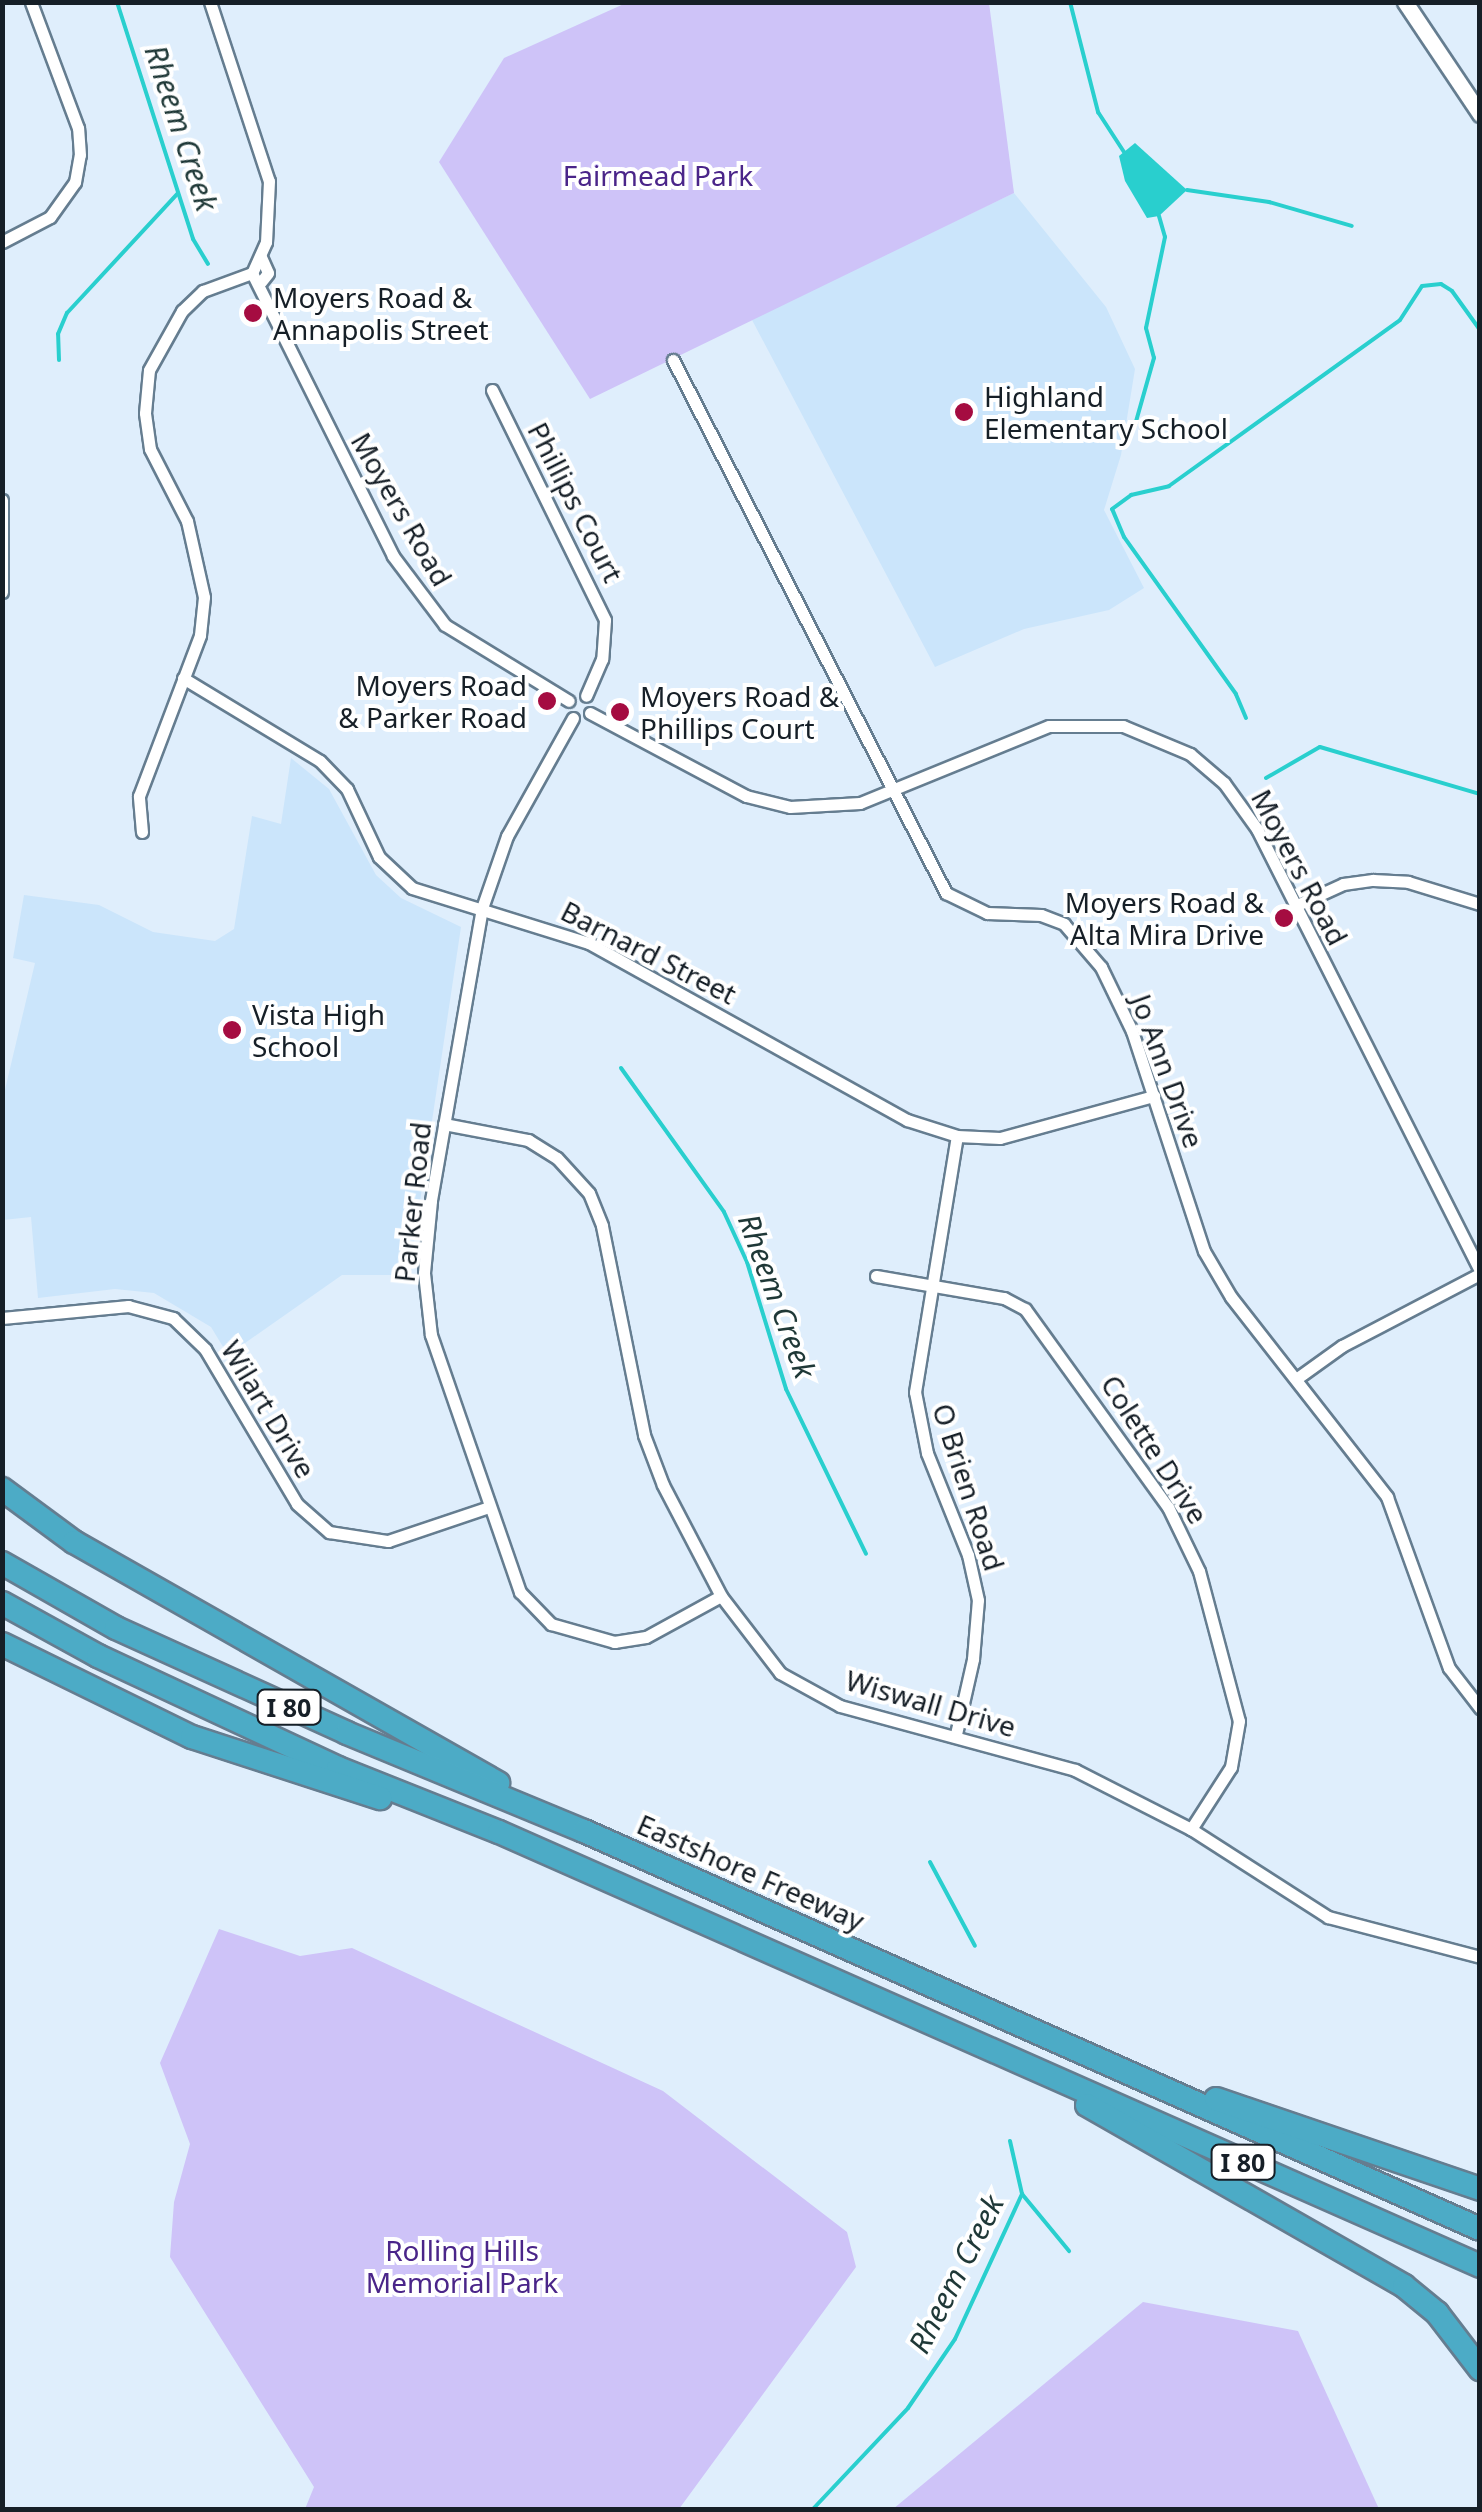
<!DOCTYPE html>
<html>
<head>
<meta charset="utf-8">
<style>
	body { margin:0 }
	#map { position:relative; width:1482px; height:2512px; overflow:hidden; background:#dfeefc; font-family:"Noto Sans",sans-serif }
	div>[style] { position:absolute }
	.built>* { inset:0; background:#cbe5fb }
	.green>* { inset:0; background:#cec3f8 }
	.water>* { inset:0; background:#29cfce }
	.stream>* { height:4px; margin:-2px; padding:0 2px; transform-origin:2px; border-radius:2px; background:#29cfce }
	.roads { filter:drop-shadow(2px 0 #657d90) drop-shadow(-2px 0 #657d90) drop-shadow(0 2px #657d90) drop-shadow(0 -2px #657d90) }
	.minor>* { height:11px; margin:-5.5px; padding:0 5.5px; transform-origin:5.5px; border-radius:5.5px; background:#fff }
	.tertiary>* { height:15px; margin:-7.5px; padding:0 7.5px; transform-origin:7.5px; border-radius:7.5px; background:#fff }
	.motorway>* { height:22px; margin:-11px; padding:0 11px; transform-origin:11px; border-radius:11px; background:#4cabc6 }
	.dots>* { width:28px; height:28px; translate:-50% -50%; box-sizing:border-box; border:5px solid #fff; border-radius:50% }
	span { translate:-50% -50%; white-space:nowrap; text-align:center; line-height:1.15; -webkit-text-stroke:8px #fff; paint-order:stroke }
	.shield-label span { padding:2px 8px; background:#fff; border:2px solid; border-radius:8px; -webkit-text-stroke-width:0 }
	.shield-label { font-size:25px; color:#161f27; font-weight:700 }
	.park-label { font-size:28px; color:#4a2589 }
	.poi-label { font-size:28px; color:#161f27 }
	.left { translate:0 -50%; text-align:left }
	.right { translate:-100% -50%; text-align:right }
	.street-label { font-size:28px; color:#161f27 }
	.water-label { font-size:30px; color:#1f3837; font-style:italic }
	.frame { position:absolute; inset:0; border:5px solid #161f27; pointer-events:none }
</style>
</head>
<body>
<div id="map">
	<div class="built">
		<div style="clip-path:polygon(1014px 193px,1106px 307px,1135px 369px,1121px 455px,1104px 510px,1144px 588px,1109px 610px,1024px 629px,935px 667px,751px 318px)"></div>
		<div style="clip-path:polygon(291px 758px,329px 789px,376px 875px,401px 898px,461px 927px,409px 1275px,342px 1275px,228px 1355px,211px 1327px,154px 1293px,115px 1289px,38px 1298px,31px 1217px,3px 1220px,3px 1098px,35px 963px,13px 958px,24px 895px,99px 905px,153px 932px,215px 941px,234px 929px,252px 816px,281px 824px)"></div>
	</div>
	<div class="green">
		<div style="clip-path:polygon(626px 3px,989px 3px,1014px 193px,590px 399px,439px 162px,504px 58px)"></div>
		<div style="clip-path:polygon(219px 1929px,300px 1956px,352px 1948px,663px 2091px,847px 2232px,856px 2267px,679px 2509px,305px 2509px,314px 2487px,170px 2257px,174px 2202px,190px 2144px,160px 2063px)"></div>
		<div style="clip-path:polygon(1143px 2302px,1298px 2331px,1379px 2509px,893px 2509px)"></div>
	</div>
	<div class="water">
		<div style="clip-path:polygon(1135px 143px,1187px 190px,1159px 216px,1147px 218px,1125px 181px,1119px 156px)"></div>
	</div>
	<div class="stream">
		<div style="left:117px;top:2px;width:249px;rotate:72.2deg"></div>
		<div style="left:193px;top:239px;width:29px;rotate:59deg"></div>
		<div style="left:1070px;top:2px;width:114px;rotate:75.7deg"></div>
		<div style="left:1098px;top:112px;width:48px;rotate:57deg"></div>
		<div style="left:1187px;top:190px;width:83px;rotate:8.3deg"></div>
		<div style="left:1269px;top:202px;width:86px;rotate:16.1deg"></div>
		<div style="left:59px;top:360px;width:26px;rotate:-92deg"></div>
		<div style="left:58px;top:334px;width:23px;rotate:-67deg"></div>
		<div style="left:67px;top:313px;width:163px;rotate:-47.2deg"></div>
		<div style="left:1135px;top:425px;width:70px;rotate:-74.2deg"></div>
		<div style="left:1154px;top:358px;width:31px;rotate:-105deg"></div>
		<div style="left:1146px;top:328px;width:93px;rotate:-78.2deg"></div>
		<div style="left:1165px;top:237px;width:22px;rotate:-106deg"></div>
		<div style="left:1246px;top:718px;width:26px;rotate:-113deg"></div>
		<div style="left:1236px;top:694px;width:193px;rotate:-125.5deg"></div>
		<div style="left:1124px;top:537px;width:30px;rotate:-113deg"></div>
		<div style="left:1112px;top:509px;width:24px;rotate:-36deg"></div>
		<div style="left:1131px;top:495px;width:39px;rotate:-13deg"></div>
		<div style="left:1169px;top:486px;width:284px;rotate:-35.7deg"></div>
		<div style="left:1400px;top:320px;width:40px;rotate:-57.1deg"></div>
		<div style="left:1422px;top:286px;width:19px;rotate:-6deg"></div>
		<div style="left:1441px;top:284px;width:13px;rotate:32deg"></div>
		<div style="left:1452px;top:291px;width:48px;rotate:54.3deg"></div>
		<div style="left:1266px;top:778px;width:62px;rotate:-29.9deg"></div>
		<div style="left:1320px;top:747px;width:167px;rotate:16.4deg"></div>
		<div style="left:621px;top:1068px;width:177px;rotate:54.4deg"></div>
		<div style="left:724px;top:1212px;width:55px;rotate:65.3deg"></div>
		<div style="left:747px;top:1262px;width:133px;rotate:72.9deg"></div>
		<div style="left:786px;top:1389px;width:183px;rotate:64.1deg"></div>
		<div style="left:930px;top:1862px;width:95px;rotate:61.8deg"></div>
		<div style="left:1010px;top:2141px;width:54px;rotate:77.2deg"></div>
		<div style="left:1022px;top:2194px;width:74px;rotate:50.5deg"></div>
		<div style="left:812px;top:2510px;width:140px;rotate:-46.7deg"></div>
		<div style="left:908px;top:2408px;width:83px;rotate:-55.7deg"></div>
		<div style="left:955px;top:2339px;width:160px;rotate:-65.2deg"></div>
	</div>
	<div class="roads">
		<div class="minor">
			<div style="left:210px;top:2px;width:188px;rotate:71.8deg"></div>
			<div style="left:269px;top:181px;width:61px;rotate:92.8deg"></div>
			<div style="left:266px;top:242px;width:34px;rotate:114deg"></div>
			<div style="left:252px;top:273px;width:316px;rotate:63.5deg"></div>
			<div style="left:393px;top:556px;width:86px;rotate:53deg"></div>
			<div style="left:445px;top:625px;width:145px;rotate:31.5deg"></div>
			<div style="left:2px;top:242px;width:54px;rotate:-27.5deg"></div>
			<div style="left:50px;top:217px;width:43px;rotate:-54.5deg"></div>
			<div style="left:75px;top:182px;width:27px;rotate:-80deg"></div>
			<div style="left:80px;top:155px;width:27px;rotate:-94deg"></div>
			<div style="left:78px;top:128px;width:134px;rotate:-110.5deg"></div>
			<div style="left:261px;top:257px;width:17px;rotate:66deg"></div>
			<div style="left:268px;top:273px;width:11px;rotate:128deg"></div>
			<div style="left:673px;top:360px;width:599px;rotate:62.88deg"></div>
			<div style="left:946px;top:893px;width:46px;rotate:26deg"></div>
			<div style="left:987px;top:913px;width:54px;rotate:2.1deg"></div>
			<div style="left:1041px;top:915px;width:25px;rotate:21deg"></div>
			<div style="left:1064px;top:924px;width:57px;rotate:49.3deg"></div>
			<div style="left:1101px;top:967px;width:71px;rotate:64.2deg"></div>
			<div style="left:1132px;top:1031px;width:231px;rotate:71.9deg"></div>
			<div style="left:1204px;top:1251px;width:53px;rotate:59.6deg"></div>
			<div style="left:1231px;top:1297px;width:254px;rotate:52deg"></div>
			<div style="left:1387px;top:1497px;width:182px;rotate:70.1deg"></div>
			<div style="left:1449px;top:1668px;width:51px;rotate:52.2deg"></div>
			<div style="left:492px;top:390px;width:256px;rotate:63.8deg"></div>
			<div style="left:605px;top:620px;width:39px;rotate:94deg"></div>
			<div style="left:602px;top:659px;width:40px;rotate:113.4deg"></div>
			<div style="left:2px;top:500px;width:92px;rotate:90deg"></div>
			<div style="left:183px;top:678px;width:160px;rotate:31.2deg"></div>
			<div style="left:320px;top:761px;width:39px;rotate:46deg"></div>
			<div style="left:347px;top:789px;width:75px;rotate:64.8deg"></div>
			<div style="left:379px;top:857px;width:45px;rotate:43.2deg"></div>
			<div style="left:412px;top:888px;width:185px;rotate:17.3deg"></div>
			<div style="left:589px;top:943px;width:364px;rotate:29.1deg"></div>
			<div style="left:907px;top:1120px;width:52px;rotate:17.7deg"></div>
			<div style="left:957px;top:1136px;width:43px;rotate:2.7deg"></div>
			<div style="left:1000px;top:1138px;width:160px;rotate:-15.3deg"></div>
			<div style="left:590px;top:713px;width:177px;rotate:28deg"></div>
			<div style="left:746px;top:796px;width:45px;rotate:14deg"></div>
			<div style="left:790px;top:807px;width:70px;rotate:-3.3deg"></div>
			<div style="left:860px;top:803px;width:204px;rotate:-22.2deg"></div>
			<div style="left:1049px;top:726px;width:74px"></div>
			<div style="left:1123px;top:726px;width:73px;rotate:22.7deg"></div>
			<div style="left:1190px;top:754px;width:45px;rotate:40.5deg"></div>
			<div style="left:1224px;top:783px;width:57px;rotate:54.3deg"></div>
			<div style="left:1257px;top:829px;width:494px;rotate:63.2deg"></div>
			<div style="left:573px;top:718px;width:135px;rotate:119.2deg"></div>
			<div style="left:507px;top:836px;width:76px;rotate:109.1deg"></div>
			<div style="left:482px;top:908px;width:297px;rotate:99.9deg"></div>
			<div style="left:431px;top:1201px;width:72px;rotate:95.6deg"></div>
			<div style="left:424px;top:1273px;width:62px;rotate:83.6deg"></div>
			<div style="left:431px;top:1335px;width:272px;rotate:70.9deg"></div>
			<div style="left:520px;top:1592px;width:45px;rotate:45.9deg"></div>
			<div style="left:551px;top:1624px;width:66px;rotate:15.9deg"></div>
			<div style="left:614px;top:1642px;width:32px;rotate:-9deg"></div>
			<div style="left:646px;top:1637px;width:85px;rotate:-28.7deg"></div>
			<div style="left:142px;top:832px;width:36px;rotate:-95deg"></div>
			<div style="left:139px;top:796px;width:172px;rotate:-69.2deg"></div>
			<div style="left:200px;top:635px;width:38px;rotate:-84deg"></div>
			<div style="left:204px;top:597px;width:78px;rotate:-102.6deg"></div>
			<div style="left:187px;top:521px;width:81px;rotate:-117.2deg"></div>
			<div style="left:150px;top:449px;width:36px;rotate:-98deg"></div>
			<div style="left:145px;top:413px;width:43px;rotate:-84.7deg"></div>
			<div style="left:149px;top:370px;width:68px;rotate:-60.8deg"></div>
			<div style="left:182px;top:311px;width:29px;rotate:-44deg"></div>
			<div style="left:203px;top:291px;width:52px;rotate:-20.2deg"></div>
			<div style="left:1295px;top:906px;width:53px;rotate:-24.6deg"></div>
			<div style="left:1343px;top:884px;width:30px;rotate:-8deg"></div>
			<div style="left:1373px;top:880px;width:35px;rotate:3deg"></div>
			<div style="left:1408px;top:882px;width:75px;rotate:17deg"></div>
			<div style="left:444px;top:1124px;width:86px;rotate:10.8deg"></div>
			<div style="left:528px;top:1140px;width:34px;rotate:32deg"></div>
			<div style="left:557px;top:1158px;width:47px;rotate:47.6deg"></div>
			<div style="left:589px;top:1193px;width:35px;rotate:68deg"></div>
			<div style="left:602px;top:1226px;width:213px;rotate:78.6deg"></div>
			<div style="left:644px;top:1435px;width:53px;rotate:69.2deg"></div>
			<div style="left:663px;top:1485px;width:125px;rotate:62.4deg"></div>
			<div style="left:721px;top:1596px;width:97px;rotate:52.5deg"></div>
			<div style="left:780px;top:1673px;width:68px;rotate:28.8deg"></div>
			<div style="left:840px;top:1706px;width:244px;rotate:15.2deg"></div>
			<div style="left:1075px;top:1770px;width:130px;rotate:27deg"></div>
			<div style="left:1191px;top:1829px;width:163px;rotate:32.7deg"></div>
			<div style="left:1328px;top:1917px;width:157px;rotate:14.7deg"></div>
			<div style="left:876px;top:1276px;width:130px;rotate:9.8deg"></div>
			<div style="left:1004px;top:1298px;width:24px;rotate:28deg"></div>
			<div style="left:1025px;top:1309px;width:244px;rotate:54.2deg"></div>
			<div style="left:1168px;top:1507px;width:71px;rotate:64.2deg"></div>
			<div style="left:1199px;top:1571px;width:155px;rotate:75.1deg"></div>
			<div style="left:1239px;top:1721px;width:47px;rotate:99.9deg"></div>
			<div style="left:1231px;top:1767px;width:74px;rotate:122.8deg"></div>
			<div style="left:2px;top:1318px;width:127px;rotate:-5.4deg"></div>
			<div style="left:128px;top:1306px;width:47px;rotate:14.9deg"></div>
			<div style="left:173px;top:1318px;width:45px;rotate:44.1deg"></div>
			<div style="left:205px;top:1349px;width:180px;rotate:59.3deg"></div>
			<div style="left:297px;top:1504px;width:43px;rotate:41.2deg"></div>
			<div style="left:329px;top:1532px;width:60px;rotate:8.7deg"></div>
			<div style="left:388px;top:1541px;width:103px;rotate:-18.6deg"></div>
			<div style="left:1296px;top:1379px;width:57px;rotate:-35.7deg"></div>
			<div style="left:1342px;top:1346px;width:156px;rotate:-27.6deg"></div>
			<div style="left:956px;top:1734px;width:77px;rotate:-77.2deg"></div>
			<div style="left:973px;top:1659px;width:59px;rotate:-85.2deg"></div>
			<div style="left:978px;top:1600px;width:46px;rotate:-102.5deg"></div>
			<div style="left:968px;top:1555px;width:110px;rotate:-111.9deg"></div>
			<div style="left:927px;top:1453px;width:62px;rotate:-101.1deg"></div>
			<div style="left:915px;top:1392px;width:259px;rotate:-80.7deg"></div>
		</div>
		<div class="tertiary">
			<div style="left:1405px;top:2px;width:135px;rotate:56.2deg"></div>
		</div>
		<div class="motorway">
			<div style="left:2px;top:1489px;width:89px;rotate:36.4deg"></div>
			<div style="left:74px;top:1542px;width:488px;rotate:29.6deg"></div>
			<div style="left:2px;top:1563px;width:131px;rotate:29.7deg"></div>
			<div style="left:116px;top:1628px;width:254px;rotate:24.4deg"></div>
			<div style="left:347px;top:1733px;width:256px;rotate:22.5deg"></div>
			<div style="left:584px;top:1831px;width:980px;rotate:23.95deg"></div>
			<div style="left:2px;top:1603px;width:110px;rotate:28.9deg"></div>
			<div style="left:98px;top:1656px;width:265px;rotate:25deg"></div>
			<div style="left:338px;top:1768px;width:173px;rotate:21.7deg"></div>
			<div style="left:499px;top:1832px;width:1073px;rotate:23.86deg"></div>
			<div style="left:2px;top:1644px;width:212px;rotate:26.1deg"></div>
			<div style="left:192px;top:1737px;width:198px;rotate:18deg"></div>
			<div style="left:1216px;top:2099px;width:279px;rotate:18.8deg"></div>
			<div style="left:1087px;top:2105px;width:365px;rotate:29.7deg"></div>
			<div style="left:1404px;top:2286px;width:43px;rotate:39.3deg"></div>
			<div style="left:1437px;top:2313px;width:71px;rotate:52.5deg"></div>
		</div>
	</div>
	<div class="dots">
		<div style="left:253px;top:313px;background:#a50c41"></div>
		<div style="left:964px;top:412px;background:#a50c41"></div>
		<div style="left:547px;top:701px;background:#a50c41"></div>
		<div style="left:620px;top:712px;background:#a50c41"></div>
		<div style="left:1284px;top:918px;background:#a50c41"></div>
		<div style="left:232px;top:1030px;background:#a50c41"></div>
	</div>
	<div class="shield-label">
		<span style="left:289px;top:1707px">I 80</span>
		<span style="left:1243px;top:2162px">I 80</span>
	</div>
	<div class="park-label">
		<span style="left:658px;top:175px">Fairmead Park</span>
		<span style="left:462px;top:2266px">Rolling Hills<br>Memorial Park</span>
	</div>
	<div class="poi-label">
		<span class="left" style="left:273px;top:313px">Moyers Road &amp;<br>Annapolis Street</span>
		<span class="left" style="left:984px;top:412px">Highland<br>Elementary School</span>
		<span class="right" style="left:527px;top:701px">Moyers Road<br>&amp; Parker Road</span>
		<span class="left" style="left:640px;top:712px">Moyers Road &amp;<br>Phillips Court</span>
		<span class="right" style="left:1264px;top:918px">Moyers Road &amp;<br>Alta Mira Drive</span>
		<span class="left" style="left:252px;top:1030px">Vista High<br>School</span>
	</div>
	<div class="street-label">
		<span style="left:576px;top:502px;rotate:63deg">Phillips Court</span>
		<span style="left:402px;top:509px;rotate:60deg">Moyers Road</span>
		<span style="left:1300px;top:867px;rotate:62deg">Moyers Road</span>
		<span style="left:649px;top:952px;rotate:27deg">Barnard Street</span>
		<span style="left:1168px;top:1071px;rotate:70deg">Jo Ann Drive</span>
		<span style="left:412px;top:1202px;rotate:-84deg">Parker Road</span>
		<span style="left:269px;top:1409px;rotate:59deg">Wilart Drive</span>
		<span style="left:1155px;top:1449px;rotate:57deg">Colette Drive</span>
		<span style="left:969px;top:1487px;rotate:72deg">O Brien Road</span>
		<span style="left:931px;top:1703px;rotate:16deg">Wiswall Drive</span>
		<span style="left:751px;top:1872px;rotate:24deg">Eastshore Freeway</span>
	</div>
	<div class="water-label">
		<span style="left:181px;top:128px;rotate:72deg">Rheem Creek</span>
		<span style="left:777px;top:1296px;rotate:70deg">Rheem Creek</span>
		<span style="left:956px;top:2274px;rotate:-63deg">Rheem Creek</span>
	</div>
	<div class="frame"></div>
</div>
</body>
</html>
